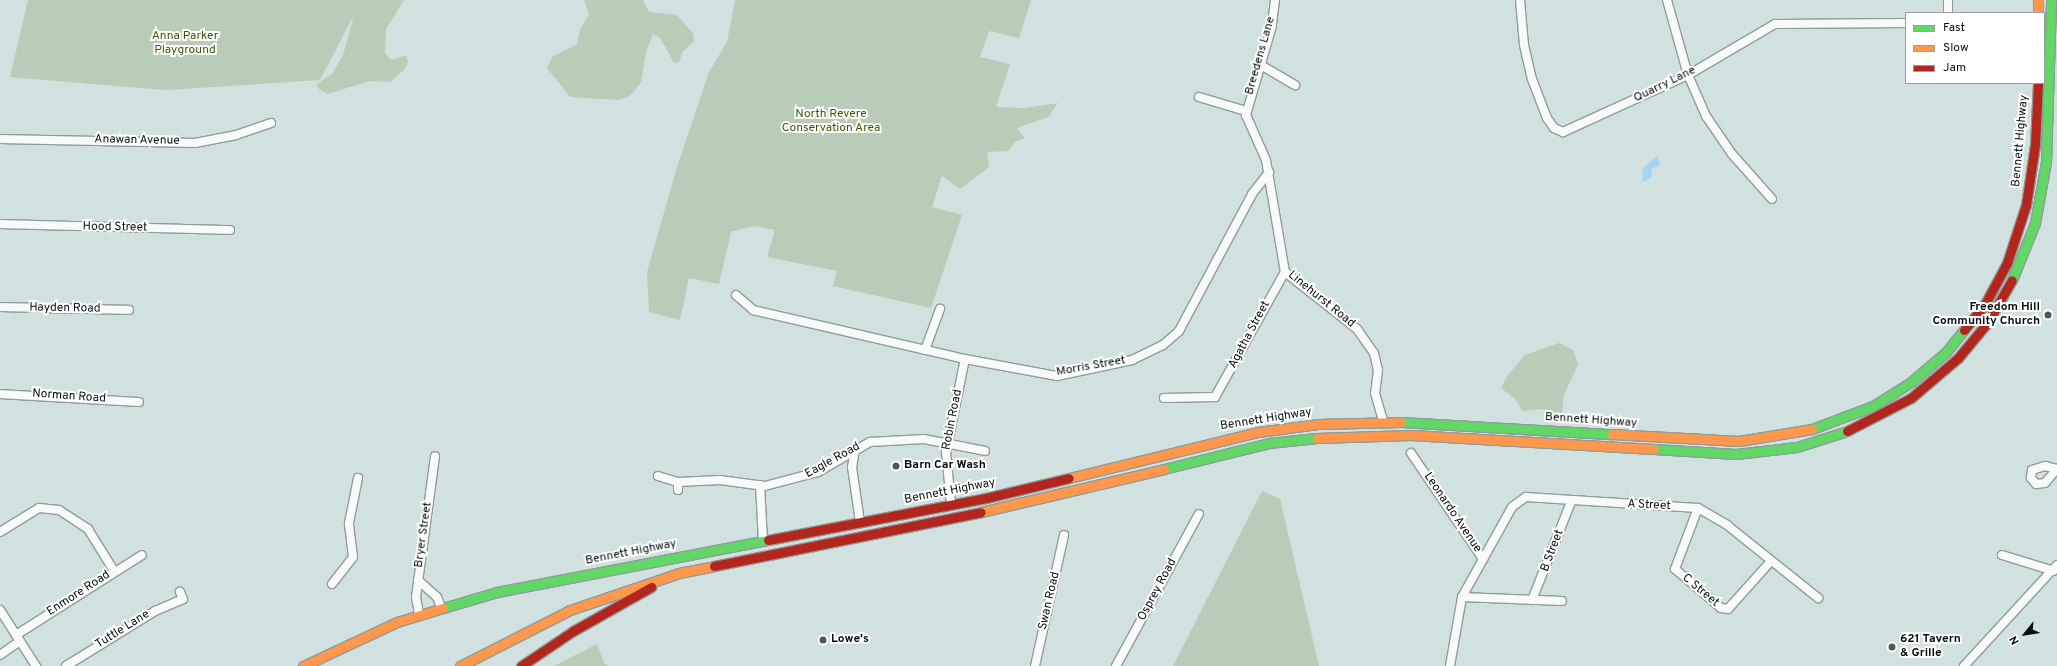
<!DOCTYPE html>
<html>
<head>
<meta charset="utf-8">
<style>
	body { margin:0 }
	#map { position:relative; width:2057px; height:666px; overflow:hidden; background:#d0e1df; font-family:Overpass,sans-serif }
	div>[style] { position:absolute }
	.green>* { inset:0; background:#b8ccb7 }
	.water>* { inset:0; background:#a7d4f3 }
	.roads { filter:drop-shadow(1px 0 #8f9c9a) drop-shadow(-1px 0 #8f9c9a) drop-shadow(0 1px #8f9c9a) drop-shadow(0 -1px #8f9c9a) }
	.street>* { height:8px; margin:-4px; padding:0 4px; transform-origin:4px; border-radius:4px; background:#f8fafa }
	.fast>* { height:9px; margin:-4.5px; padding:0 4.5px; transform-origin:4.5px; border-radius:4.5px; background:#63d668 }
	.slow>* { height:9px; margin:-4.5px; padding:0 4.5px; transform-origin:4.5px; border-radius:4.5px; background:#ff974d }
	.jam>* { height:9px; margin:-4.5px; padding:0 4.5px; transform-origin:4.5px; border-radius:4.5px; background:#b3261e }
	.dots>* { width:11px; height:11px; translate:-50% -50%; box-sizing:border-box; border:2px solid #fff; border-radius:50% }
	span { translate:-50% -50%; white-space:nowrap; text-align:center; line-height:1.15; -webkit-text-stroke:4px #fff; paint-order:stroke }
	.park-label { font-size:12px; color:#345c03 }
	.street-label { font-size:12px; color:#050f0e }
	.poi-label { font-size:12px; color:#050f0e; font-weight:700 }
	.right { translate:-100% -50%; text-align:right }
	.left { translate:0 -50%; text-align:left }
	.legend { position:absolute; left:1905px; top:12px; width:140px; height:72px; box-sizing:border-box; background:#fff; border:1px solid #9b9f9f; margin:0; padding:5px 7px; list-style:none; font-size:12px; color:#050f0e }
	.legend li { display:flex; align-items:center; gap:8px; height:20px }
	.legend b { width:20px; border:1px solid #9b9f9f }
	.north { position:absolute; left:2005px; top:614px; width:40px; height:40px; -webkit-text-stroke:3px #fff; paint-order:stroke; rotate:240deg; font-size:11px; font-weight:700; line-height:16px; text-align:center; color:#050f0e }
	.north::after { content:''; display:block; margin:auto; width:14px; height:18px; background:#050f0e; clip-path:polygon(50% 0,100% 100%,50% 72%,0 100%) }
</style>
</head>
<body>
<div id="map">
	<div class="green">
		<div style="clip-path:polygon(28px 0,404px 0,386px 29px,385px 53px,391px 60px,406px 55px,408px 62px,404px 70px,390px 82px,369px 81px,328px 94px,319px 89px,317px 84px,332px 74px,343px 55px,354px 15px,320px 80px,166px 90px,10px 77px)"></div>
		<div style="clip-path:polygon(584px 0,643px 0,649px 12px,677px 15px,693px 33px,694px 42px,683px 51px,679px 62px,674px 63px,660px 38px,653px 34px,646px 52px,641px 82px,630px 96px,618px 100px,570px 97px,547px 68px,552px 57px,577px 44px,580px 30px,589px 14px)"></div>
		<div style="clip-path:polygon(735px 0,1031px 0,1019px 38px,989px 31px,980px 57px,1010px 64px,996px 107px,1025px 108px,1058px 103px,1048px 117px,1017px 128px,1025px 138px,1015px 142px,1008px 151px,987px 152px,989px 167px,960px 189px,942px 176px,932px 207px,962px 215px,931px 308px,833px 286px,837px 271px,767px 257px,775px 230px,754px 226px,731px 232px,719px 284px,689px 278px,680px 320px,649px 312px,647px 272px,677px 167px,709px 72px,727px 42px)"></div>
		<div style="clip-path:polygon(1559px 343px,1573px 350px,1578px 364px,1564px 395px,1562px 412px,1557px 416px,1542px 409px,1522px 411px,1516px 400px,1501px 388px,1508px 375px,1525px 355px)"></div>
		<div style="clip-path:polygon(1262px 491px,1280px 499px,1319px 666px,1173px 666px)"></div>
		<div style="clip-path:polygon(597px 644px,604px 663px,608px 666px,554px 666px)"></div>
	</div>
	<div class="water">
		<div style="clip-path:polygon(1657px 156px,1661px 164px,1652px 169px,1651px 178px,1642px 182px,1643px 168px)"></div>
	</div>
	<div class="roads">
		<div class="street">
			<div style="left:1275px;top:0;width:26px;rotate:97deg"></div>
			<div style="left:1272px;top:26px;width:93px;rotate:106.3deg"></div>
			<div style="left:1246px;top:115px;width:49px;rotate:66deg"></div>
			<div style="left:1266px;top:160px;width:114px;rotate:80.4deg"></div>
			<div style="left:1285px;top:272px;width:92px;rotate:38.4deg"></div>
			<div style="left:1357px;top:329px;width:29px;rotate:55deg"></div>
			<div style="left:1374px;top:353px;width:17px;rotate:77deg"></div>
			<div style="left:1378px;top:370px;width:23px;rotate:97deg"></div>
			<div style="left:1375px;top:393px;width:29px;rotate:74deg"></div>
			<div style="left:1520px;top:0;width:45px;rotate:84.9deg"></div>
			<div style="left:1524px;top:45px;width:35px;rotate:77deg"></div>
			<div style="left:1532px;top:79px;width:42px;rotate:69deg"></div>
			<div style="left:1547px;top:118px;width:12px;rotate:55deg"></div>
			<div style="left:1554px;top:128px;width:10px;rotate:24deg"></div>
			<div style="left:1563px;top:132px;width:137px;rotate:-24.5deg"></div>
			<div style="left:1688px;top:75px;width:101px;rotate:-30.4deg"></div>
			<div style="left:1775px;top:24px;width:131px;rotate:-0.4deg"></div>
			<div style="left:1667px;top:0;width:78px;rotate:74.4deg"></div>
			<div style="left:1688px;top:75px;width:45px;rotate:66.3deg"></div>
			<div style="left:1706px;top:116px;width:46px;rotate:55.6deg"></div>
			<div style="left:1732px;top:154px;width:60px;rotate:48.4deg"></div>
			<div style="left:1948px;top:13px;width:13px;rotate:-90deg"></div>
			<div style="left:1259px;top:64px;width:42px;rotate:30.3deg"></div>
			<div style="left:1199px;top:97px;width:49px;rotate:16.6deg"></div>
			<div style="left:0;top:139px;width:195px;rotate:1.2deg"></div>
			<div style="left:195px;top:143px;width:42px;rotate:-11deg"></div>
			<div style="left:236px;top:135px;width:37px;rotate:-19deg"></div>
			<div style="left:0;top:224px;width:230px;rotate:1.5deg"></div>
			<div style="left:736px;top:295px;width:23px;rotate:41deg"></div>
			<div style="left:753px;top:310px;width:218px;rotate:13deg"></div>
			<div style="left:965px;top:359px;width:94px;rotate:10.5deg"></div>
			<div style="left:1057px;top:376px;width:77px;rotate:-12deg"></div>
			<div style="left:1132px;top:360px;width:34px;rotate:-26deg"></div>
			<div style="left:1163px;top:345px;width:21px;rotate:-41deg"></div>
			<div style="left:1179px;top:331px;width:155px;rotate:-61.9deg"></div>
			<div style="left:1252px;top:194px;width:28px;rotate:-52deg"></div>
			<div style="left:0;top:307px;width:129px;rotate:1.3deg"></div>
			<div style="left:925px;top:350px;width:44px;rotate:-69.9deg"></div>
			<div style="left:0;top:394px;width:139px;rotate:3.3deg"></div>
			<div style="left:1164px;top:398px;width:51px;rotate:-1.1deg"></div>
			<div style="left:1215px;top:397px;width:143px;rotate:-60.8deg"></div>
			<div style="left:855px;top:449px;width:18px;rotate:99deg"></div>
			<div style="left:852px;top:467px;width:56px;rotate:81.7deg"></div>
			<div style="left:1411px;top:453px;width:128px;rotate:55.8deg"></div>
			<div style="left:2045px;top:466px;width:12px;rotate:14deg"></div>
			<div style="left:2057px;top:469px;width:18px;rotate:131deg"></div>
			<div style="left:2045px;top:483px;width:9px;rotate:174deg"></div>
			<div style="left:2036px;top:484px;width:8px;rotate:-130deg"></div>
			<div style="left:2031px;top:478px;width:8px;rotate:-83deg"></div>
			<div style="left:2032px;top:470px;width:14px;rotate:-17deg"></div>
			<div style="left:658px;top:476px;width:21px;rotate:17deg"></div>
			<div style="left:678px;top:482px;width:42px;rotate:-2.7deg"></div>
			<div style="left:720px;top:480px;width:45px;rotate:7.6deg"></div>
			<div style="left:765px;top:486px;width:55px;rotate:-14.8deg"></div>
			<div style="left:818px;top:472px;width:60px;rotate:-30deg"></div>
			<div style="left:870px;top:442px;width:54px;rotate:-3.2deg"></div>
			<div style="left:924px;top:439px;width:62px;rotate:11.1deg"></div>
			<div style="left:760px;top:485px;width:55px;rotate:86.9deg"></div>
			<div style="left:678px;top:490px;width:8px;rotate:-90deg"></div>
			<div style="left:951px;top:504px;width:52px;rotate:-95.5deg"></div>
			<div style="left:946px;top:452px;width:95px;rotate:-78.5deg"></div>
			<div style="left:1698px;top:508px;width:65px;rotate:110.7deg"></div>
			<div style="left:1675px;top:569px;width:60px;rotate:40.3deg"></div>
			<div style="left:1721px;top:608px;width:7px;rotate:8deg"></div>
			<div style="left:1728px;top:609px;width:64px;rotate:-48.1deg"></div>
			<div style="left:0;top:532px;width:46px;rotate:-31.6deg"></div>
			<div style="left:39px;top:508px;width:20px;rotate:6deg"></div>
			<div style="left:59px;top:510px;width:35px;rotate:33deg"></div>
			<div style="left:88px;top:529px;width:49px;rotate:58.2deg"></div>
			<div style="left:2002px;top:555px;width:54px;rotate:17.1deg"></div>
			<div style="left:418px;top:580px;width:25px;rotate:42deg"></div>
			<div style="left:437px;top:597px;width:11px;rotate:68deg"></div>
			<div style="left:332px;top:584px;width:34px;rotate:-52deg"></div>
			<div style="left:353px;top:557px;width:34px;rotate:-97deg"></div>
			<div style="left:349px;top:523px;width:46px;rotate:-78.7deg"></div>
			<div style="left:1462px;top:597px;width:100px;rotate:2.3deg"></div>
			<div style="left:1532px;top:600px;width:105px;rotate:-68.3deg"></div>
			<div style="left:0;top:610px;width:67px;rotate:57.3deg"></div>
			<div style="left:419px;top:614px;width:17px;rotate:-100deg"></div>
			<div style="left:416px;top:597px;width:142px;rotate:-82.3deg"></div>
			<div style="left:16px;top:635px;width:149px;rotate:-32.4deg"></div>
			<div style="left:0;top:655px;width:24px;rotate:-35deg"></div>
			<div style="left:66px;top:666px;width:105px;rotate:-31.7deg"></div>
			<div style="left:155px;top:611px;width:30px;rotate:-23deg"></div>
			<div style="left:183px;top:599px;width:8px;rotate:-113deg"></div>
			<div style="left:1035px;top:666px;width:134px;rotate:-77.5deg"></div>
			<div style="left:1116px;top:666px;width:173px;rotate:-61.4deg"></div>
			<div style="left:1450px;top:666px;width:70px;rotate:-80.1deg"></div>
			<div style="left:1462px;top:597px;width:103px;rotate:-60.9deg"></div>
			<div style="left:1512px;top:507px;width:17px;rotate:-36deg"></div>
			<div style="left:1526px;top:497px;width:172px;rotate:3.7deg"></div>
			<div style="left:1698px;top:508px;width:34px;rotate:30deg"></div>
			<div style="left:1727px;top:525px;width:117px;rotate:38.7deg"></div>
			<div style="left:1964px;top:666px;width:137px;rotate:-47.4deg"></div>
		</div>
		<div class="fast">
			<div style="left:2012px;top:280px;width:61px;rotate:-68deg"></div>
			<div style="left:2035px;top:223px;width:62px;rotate:-79.8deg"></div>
			<div style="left:2046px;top:162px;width:162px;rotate:-88.2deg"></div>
			<div style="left:1401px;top:422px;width:211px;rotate:3.3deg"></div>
			<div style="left:1812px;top:429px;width:65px;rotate:-20.7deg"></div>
			<div style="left:1873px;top:406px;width:45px;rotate:-32.3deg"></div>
			<div style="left:1911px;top:382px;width:46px;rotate:-40.6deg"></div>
			<div style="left:1946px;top:352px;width:28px;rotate:-51deg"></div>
			<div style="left:1654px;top:449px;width:82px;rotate:3.5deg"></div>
			<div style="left:1736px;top:454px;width:61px;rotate:-6.5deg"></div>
			<div style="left:1797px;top:447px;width:52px;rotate:-17.7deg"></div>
			<div style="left:1164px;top:469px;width:108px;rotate:-13.9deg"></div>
			<div style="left:1269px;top:443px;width:48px;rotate:-5.9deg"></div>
			<div style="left:443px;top:608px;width:56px;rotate:-16.5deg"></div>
			<div style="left:497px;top:592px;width:276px;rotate:-10.9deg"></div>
		</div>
		<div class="slow">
			<div style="left:2038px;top:0;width:13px;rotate:90deg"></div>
			<div style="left:1612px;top:434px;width:127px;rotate:3.2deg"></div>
			<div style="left:1739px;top:441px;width:74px;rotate:-9.3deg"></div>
			<div style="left:1317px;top:438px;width:94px;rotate:-1.8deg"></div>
			<div style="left:1411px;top:435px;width:243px;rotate:3.3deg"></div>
			<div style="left:1069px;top:478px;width:195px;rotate:-13.7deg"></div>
			<div style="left:1258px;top:432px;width:62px;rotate:-7.5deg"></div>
			<div style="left:1319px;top:424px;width:82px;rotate:-1.4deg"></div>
			<div style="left:981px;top:512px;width:188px;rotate:-13.2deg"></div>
			<div style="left:303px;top:666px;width:104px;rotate:-25.1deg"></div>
			<div style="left:397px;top:622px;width:48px;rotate:-16.9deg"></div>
			<div style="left:460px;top:666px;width:123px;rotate:-27deg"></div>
			<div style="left:570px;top:610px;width:115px;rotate:-18.7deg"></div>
			<div style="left:679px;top:573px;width:36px;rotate:-11deg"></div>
		</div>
		<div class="jam">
			<div style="left:1964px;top:330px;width:33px;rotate:-51deg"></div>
			<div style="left:1985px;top:304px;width:47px;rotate:-61.8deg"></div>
			<div style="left:2007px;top:263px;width:61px;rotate:-71.9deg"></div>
			<div style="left:2026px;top:205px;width:61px;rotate:-81.5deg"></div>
			<div style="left:2035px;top:145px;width:62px;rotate:-87.2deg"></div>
			<div style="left:1847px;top:431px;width:72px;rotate:-27.3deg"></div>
			<div style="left:1911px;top:398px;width:62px;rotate:-40.4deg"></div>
			<div style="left:1958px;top:358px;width:47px;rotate:-50.2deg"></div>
			<div style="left:1988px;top:322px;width:48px;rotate:-60.3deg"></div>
			<div style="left:768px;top:540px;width:222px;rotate:-10.9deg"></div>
			<div style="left:986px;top:498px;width:85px;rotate:-13.5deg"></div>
			<div style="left:714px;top:566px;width:272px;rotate:-11.4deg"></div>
			<div style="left:521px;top:666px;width:63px;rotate:-33.9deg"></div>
			<div style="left:573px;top:631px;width:90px;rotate:-29.4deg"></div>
		</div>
	</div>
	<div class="dots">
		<div style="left:2048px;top:315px;background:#4c5857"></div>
		<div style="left:896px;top:466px;background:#4c5857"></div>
		<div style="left:823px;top:640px;background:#4c5857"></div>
		<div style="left:1892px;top:647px;background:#4c5857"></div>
	</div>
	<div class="park-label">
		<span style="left:185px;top:44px">Anna Parker<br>Playground</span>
		<span style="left:831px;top:122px">North Revere<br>Conservation Area</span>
	</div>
	<div class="street-label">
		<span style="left:1261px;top:56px;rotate:-74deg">Breedens Lane</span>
		<span style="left:1665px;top:85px;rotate:-26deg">Quarry Lane</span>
		<span style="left:137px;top:141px;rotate:1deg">Anawan Avenue</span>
		<span style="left:2021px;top:141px;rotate:-85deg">Bennett Highway</span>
		<span style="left:115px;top:228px;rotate:1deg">Hood Street</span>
		<span style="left:1321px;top:300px;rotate:39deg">Linehurst Road</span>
		<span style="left:65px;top:309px;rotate:1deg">Hayden Road</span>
		<span style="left:1250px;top:335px;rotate:-62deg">Agatha Street</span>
		<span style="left:1091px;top:367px;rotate:-10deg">Morris Street</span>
		<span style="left:69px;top:397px;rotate:4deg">Norman Road</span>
		<span style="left:953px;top:420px;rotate:-79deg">Robin Road</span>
		<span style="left:1266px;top:420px;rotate:-9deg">Bennett Highway</span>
		<span style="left:1591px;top:421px;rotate:4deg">Bennett Highway</span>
		<span style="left:833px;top:461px;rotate:-29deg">Eagle Road</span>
		<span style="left:950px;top:492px;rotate:-11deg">Bennett Highway</span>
		<span style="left:1649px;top:506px;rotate:3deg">A Street</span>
		<span style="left:1452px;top:513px;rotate:56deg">Leonardo Avenue</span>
		<span style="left:424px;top:535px;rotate:-82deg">Bryer Street</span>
		<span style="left:1553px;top:551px;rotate:-69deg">B Street</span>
		<span style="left:631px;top:553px;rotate:-11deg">Bennett Highway</span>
		<span style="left:1158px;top:590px;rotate:-62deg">Osprey Road</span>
		<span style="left:1700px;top:591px;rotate:40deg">C Street</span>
		<span style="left:79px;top:594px;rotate:-33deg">Enmore Road</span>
		<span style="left:1050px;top:601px;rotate:-77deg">Swan Road</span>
		<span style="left:123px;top:630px;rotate:-32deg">Tuttle Lane</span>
	</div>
	<div class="poi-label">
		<span class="right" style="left:2040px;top:315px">Freedom Hill<br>Community Church</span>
		<span class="left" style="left:904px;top:466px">Barn Car Wash</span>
		<span class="left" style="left:831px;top:640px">Lowe's</span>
		<span class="left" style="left:1900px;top:647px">621 Tavern<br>&amp; Grille</span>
	</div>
	<ul class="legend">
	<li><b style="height:5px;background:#63d668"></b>Fast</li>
	<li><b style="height:5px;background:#ff974d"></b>Slow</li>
	<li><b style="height:5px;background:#b3261e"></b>Jam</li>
	</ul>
	<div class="north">N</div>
</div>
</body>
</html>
